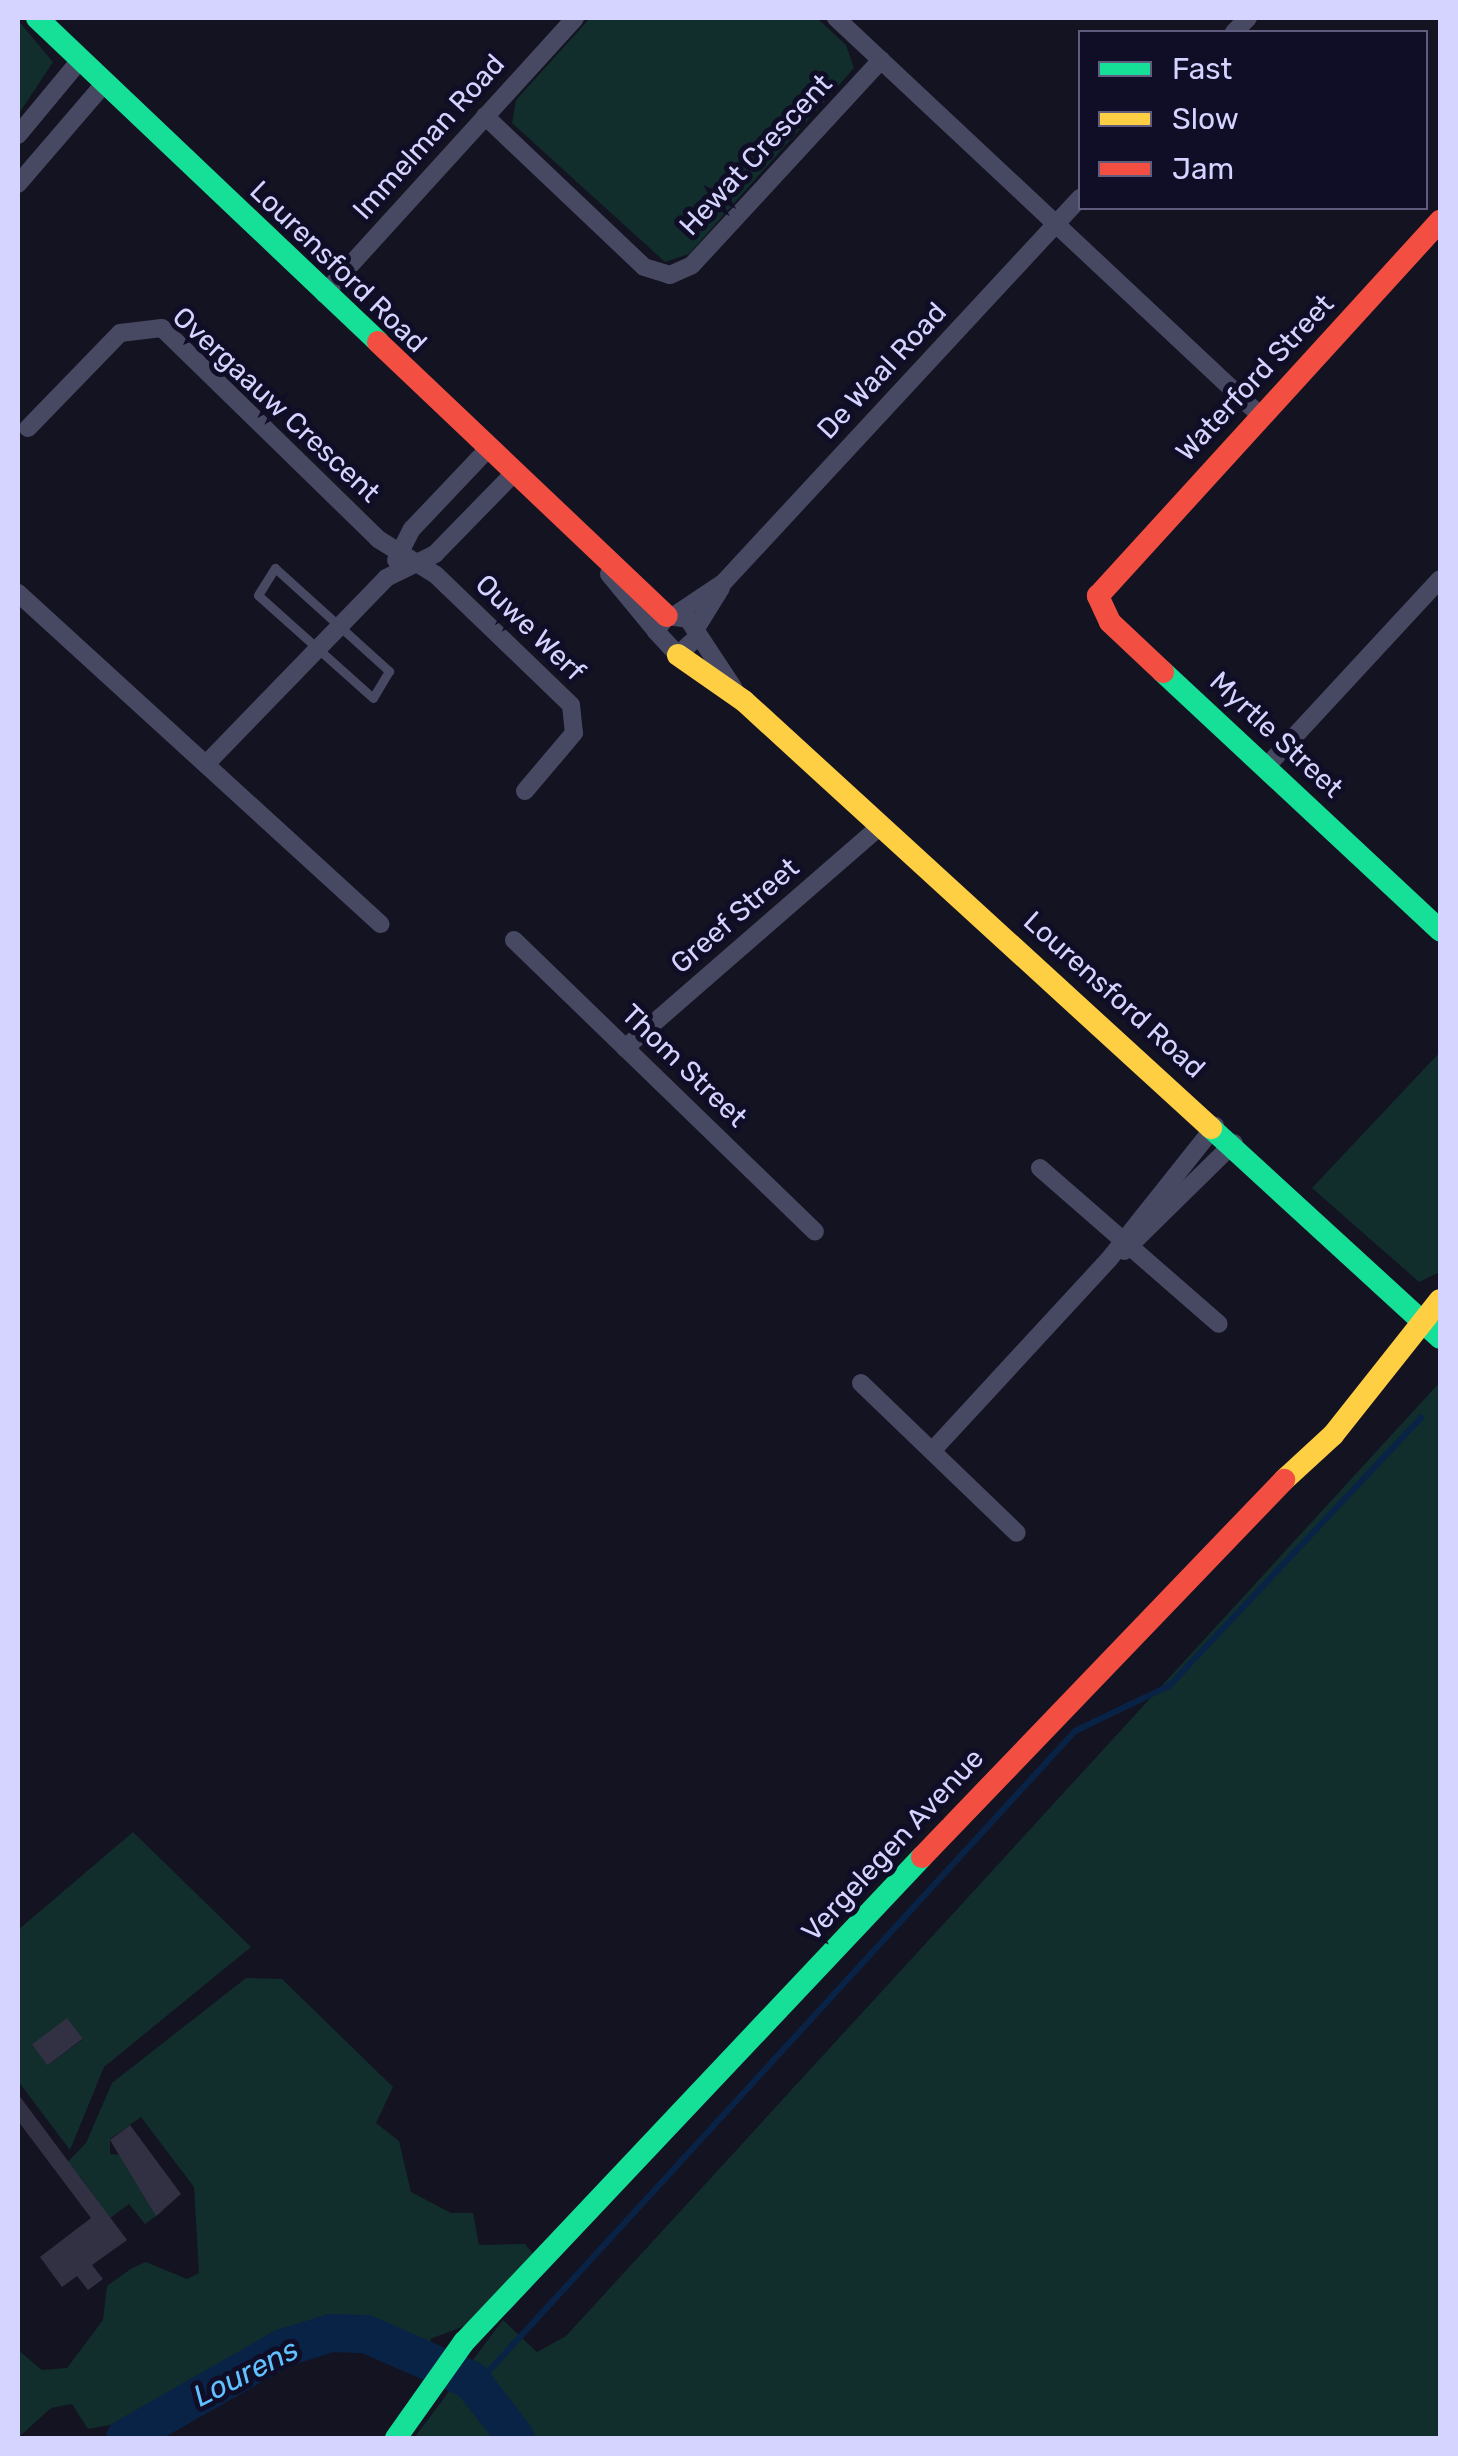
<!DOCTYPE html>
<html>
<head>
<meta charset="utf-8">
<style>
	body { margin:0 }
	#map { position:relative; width:1458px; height:2456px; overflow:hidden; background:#141321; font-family:Rubik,sans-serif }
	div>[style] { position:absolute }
	.green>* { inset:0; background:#112d2c }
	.stream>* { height:6px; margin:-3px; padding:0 3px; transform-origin:3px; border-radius:3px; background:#092347 }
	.river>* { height:38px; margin:-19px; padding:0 19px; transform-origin:19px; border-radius:19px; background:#092347 }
	.building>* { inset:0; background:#323143; transform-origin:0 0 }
	.lane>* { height:9px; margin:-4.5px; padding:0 4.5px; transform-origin:4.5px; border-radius:4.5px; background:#474862 }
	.street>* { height:18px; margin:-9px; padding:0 9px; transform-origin:9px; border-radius:9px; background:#474862 }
	.fast>* { height:22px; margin:-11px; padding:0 11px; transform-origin:11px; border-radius:11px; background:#16e098 }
	.slow>* { height:22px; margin:-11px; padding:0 11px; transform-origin:11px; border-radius:11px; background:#ffcf43 }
	.jam>* { height:22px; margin:-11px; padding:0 11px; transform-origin:11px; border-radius:11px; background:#f24e42 }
	span { translate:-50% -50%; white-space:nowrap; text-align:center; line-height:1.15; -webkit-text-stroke:10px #100d27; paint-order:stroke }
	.street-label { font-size:28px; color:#d5d3ff }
	.water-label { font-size:30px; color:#61c1ff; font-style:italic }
	.frame { position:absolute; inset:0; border:20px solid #d5d3ff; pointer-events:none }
	.legend { position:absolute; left:1078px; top:30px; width:350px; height:180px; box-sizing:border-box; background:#100d27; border:2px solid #5f5c7d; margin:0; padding:12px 18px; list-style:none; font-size:30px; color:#d5d3ff }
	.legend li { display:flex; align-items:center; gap:20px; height:50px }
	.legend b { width:50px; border:2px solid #5f5c7d }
</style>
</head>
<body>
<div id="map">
	<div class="green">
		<div style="clip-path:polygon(590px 18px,817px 18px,846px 45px,854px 68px,689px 254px,665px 262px,512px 123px,516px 100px)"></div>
		<div style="clip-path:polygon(18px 20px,53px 62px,18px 115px)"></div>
		<div style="clip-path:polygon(1440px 1052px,1440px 1272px,1419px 1282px,1312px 1188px)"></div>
		<div style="clip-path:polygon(1440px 1382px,1440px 2438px,414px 2438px,503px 2320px,537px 2352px,566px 2336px)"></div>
		<div style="clip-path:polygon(evenodd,133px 1832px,251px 1947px,104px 2067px,70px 2150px,18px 2081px,18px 1930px,133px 1832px,67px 2019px,82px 2040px,48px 2065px,32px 2045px,67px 2019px)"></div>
		<div style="clip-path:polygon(246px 1978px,282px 1979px,393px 2087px,376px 2123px,399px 2141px,411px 2192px,451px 2213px,473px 2213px,479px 2245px,525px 2244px,535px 2256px,467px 2325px,430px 2339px,438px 2355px,371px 2329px,306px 2331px,235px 2356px,144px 2419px,88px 2429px,72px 2404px,51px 2408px,18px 2438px,18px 2350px,42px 2370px,67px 2368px,103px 2320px,107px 2286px,132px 2268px,146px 2262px,187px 2279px,199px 2273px,194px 2187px,141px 2117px,110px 2139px,110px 2154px,121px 2155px,147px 2190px,145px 2200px,152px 2195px,163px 2211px,145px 2224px,129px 2204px,110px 2218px,79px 2175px,59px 2171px,86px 2143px,112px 2083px)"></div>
	</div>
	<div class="stream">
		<div style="left:476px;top:2385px;width:887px;rotate:-47.51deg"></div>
		<div style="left:1075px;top:1731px;width:104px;rotate:-25.6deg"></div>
		<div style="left:1169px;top:1686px;width:368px;rotate:-46.8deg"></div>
	</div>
	<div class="river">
		<div style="left:125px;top:2438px;width:182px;rotate:-29.7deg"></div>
		<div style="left:283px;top:2348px;width:50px;rotate:-17.4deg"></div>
		<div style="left:331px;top:2333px;width:35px;rotate:2deg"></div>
		<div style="left:366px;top:2334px;width:115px;rotate:23.7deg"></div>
		<div style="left:471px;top:2380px;width:73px;rotate:52.2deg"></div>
	</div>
	<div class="building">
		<div style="left:67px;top:2018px;width:26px;height:44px;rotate:53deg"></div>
		<div style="clip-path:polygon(18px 2094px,127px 2240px,92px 2265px,103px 2279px,88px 2290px,77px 2276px,62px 2287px,40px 2257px,91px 2218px,18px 2121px)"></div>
		<div style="clip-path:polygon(130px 2125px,181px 2194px,156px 2216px,110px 2140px)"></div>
	</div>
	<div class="lane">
		<div style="left:275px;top:568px;width:154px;rotate:42.1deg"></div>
		<div style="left:389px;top:671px;width:31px;rotate:121deg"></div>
		<div style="left:373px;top:698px;width:154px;rotate:-138.2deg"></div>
		<div style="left:258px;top:595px;width:32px;rotate:-58deg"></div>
	</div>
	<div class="street">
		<div style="left:836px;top:18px;width:584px;rotate:43.13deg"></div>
		<div style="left:1234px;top:32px;width:20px;rotate:-45deg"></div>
		<div style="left:485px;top:116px;width:219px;rotate:43.5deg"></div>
		<div style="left:644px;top:267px;width:27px;rotate:17deg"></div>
		<div style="left:670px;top:275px;width:24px;rotate:-24deg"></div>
		<div style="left:692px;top:265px;width:279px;rotate:-47.3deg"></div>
		<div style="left:18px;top:135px;width:99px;rotate:-50.3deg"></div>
		<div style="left:18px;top:184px;width:133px;rotate:-49.3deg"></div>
		<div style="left:324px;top:294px;width:373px;rotate:-47.7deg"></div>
		<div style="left:28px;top:428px;width:132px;rotate:-45.9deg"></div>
		<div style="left:120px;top:333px;width:42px;rotate:-6.8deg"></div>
		<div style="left:162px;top:328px;width:302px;rotate:44.3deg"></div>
		<div style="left:378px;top:539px;width:68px;rotate:31.8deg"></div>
		<div style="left:436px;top:575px;width:187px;rotate:43.9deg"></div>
		<div style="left:571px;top:705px;width:28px;rotate:84deg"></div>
		<div style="left:574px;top:733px;width:76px;rotate:130.2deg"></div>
		<div style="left:396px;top:560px;width:35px;rotate:-63deg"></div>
		<div style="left:412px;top:529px;width:108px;rotate:-46.5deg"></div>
		<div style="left:609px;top:574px;width:74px;rotate:50.5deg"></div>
		<div style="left:18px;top:593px;width:491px;rotate:42.4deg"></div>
		<div style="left:675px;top:615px;width:58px;rotate:-33.7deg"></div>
		<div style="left:723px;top:583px;width:525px;rotate:-47.16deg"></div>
		<div style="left:695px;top:630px;width:49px;rotate:-58.2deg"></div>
		<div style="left:695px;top:639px;width:23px;rotate:137deg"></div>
		<div style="left:678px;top:655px;width:33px;rotate:-133deg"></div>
		<div style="left:656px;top:631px;width:19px;rotate:-54deg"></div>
		<div style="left:667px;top:616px;width:21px;rotate:8deg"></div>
		<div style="left:688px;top:619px;width:82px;rotate:56.5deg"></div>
		<div style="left:208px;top:762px;width:256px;rotate:-45.9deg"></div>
		<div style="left:386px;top:578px;width:55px;rotate:-26.1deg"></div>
		<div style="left:435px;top:554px;width:109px;rotate:-45.7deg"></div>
		<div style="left:1266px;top:767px;width:256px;rotate:-47.2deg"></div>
		<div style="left:514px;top:940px;width:419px;rotate:44.1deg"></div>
		<div style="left:625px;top:1048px;width:338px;rotate:-41deg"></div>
		<div style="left:1040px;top:1168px;width:237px;rotate:41.1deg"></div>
		<div style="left:1124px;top:1251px;width:154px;rotate:-44.5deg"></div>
		<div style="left:861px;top:1383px;width:216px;rotate:43.9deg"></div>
		<div style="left:933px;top:1450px;width:261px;rotate:-47.3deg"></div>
		<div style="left:1110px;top:1258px;width:169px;rotate:-51.5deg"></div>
	</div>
	<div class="fast">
		<div style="left:37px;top:18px;width:470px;rotate:43.5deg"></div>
		<div style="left:1163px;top:672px;width:379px;rotate:43deg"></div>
		<div style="left:1211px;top:1128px;width:311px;rotate:42.5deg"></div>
		<div style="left:396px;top:2438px;width:118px;rotate:-54.7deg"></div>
		<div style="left:464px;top:2342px;width:667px;rotate:-46.64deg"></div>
	</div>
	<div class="slow">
		<div style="left:678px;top:655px;width:80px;rotate:34.9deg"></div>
		<div style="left:744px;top:701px;width:633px;rotate:42.44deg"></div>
		<div style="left:1284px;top:1480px;width:67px;rotate:-42.6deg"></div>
		<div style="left:1333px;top:1435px;width:172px;rotate:-51.6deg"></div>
	</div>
	<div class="jam">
		<div style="left:378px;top:342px;width:398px;rotate:43.5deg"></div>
		<div style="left:1163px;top:672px;width:73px;rotate:-136.7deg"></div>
		<div style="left:1110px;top:622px;width:29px;rotate:-115deg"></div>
		<div style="left:1098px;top:596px;width:508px;rotate:-47.64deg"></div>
		<div style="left:922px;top:1857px;width:523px;rotate:-46.16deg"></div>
	</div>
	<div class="street-label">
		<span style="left:429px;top:137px;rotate:-48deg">Immelman Road</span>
		<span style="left:756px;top:155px;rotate:-47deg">Hewat Crescent</span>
		<span style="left:338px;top:267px;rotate:44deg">Lourensford Road</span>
		<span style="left:882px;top:371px;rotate:-47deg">De Waal Road</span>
		<span style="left:1255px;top:378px;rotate:-47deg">Waterford Street</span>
		<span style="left:276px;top:405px;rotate:43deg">Overgaauw Crescent</span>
		<span style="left:530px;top:628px;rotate:44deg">Ouwe Werf</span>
		<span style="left:1276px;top:735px;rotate:43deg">Myrtle Street</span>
		<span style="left:735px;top:916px;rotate:-41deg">Greef Street</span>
		<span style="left:1114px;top:995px;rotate:42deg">Lourensford Road</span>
		<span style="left:684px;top:1066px;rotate:44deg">Thom Street</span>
		<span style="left:893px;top:1845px;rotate:-47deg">Vergelegen Avenue</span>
	</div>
	<div class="water-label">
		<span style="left:246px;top:2373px;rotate:-27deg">Lourens</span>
	</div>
	<div class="frame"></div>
	<ul class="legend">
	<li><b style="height:12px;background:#16e098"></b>Fast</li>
	<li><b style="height:12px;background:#ffcf43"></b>Slow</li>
	<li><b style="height:12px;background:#f24e42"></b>Jam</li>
	</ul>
</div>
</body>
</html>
